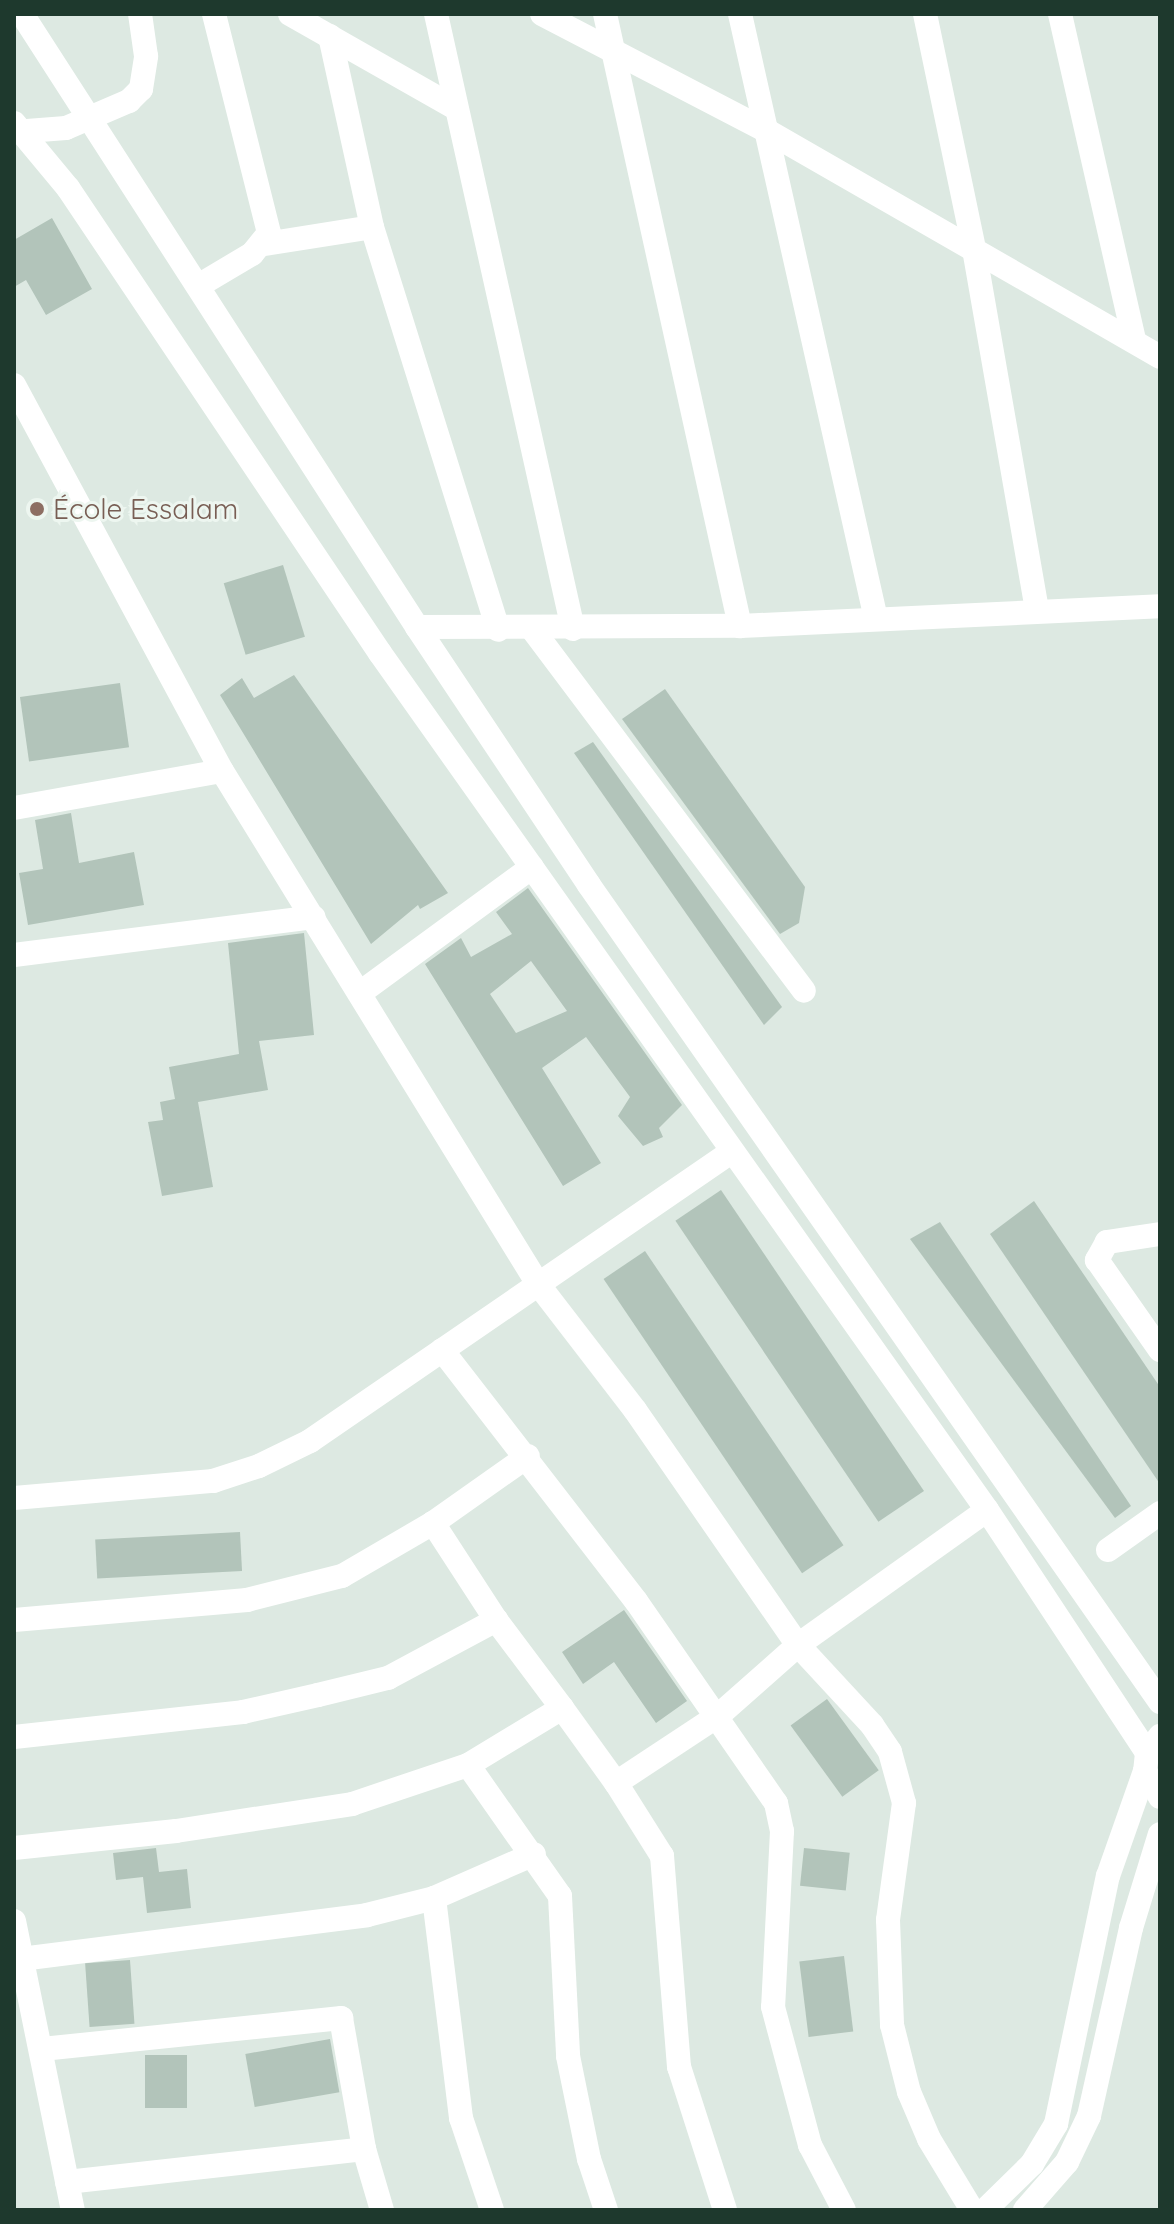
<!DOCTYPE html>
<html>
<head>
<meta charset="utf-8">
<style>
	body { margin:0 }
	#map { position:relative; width:1174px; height:2224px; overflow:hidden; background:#dde9e2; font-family:Quicksand,sans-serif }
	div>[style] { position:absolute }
	.building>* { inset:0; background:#b2c4ba; transform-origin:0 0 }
	.minor>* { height:24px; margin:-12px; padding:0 12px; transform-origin:12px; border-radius:12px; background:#fff }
	.dots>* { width:22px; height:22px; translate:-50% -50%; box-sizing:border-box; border:4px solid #edf6f0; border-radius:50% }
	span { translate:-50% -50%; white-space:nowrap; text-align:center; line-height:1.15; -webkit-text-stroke:6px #edf6f0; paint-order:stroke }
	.education-label { font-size:28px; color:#785e54 }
	.left { translate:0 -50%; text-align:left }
	.frame { position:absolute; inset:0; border:16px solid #1e392d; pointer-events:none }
</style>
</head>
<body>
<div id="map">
	<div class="building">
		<div style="clip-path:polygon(52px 218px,92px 289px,46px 315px,26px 280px,14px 287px,14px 240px)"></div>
		<div style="left:283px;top:565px;width:75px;height:62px;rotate:73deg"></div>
		<div style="clip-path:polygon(294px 675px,448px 893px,420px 909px,418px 905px,371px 944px,220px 695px,242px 678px,254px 698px)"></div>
		<div style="left:120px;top:683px;width:65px;height:101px;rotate:82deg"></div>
		<div style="clip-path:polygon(665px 689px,805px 887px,799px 923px,780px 934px,622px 719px)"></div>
		<div style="clip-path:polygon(593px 742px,782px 1007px,764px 1025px,574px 753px)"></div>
		<div style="clip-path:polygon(71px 813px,79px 863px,134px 852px,144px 905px,28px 925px,19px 873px,43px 869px,35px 820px)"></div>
		<div style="clip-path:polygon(evenodd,528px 888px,682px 1105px,659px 1128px,663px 1137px,643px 1146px,618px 1116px,630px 1097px,586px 1037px,542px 1068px,601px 1163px,563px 1186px,425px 964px,461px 938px,471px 957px,512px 934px,496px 912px,528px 888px,531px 961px,567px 1011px,516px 1033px,490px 994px,531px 961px)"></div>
		<div style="clip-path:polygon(304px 933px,314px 1035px,259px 1041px,268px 1090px,198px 1102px,213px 1187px,162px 1196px,148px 1122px,163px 1120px,160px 1102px,175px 1099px,169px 1067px,239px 1054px,228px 943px)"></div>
		<div style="left:721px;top:1190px;width:363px;height:55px;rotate:56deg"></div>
		<div style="clip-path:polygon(1034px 1201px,1160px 1387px,1160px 1484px,990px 1234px)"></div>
		<div style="clip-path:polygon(940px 1222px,1131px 1506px,1115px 1518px,910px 1239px)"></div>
		<div style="left:645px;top:1251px;width:355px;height:50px;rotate:56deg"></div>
		<div style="left:240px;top:1532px;width:39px;height:145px;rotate:87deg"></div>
		<div style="clip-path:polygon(624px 1610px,687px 1701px,656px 1723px,614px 1662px,583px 1684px,562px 1652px)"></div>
		<div style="left:827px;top:1699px;width:88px;height:45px;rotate:54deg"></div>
		<div style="clip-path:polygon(156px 1848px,159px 1872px,187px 1869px,191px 1908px,147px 1913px,143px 1877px,116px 1880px,113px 1853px)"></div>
		<div style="left:804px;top:1848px;width:46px;height:38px;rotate:6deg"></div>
		<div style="left:844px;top:1956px;width:76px;height:45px;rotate:83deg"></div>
		<div style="left:130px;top:1960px;width:64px;height:45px;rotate:86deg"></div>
		<div style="left:330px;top:2039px;width:54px;height:86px;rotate:80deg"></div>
		<div style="left:187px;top:2055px;width:53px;height:42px;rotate:90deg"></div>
	</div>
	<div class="minor">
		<div style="left:22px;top:14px;width:729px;rotate:57.2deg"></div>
		<div style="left:417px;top:627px;width:310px;rotate:56.3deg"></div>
		<div style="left:589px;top:885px;width:997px;rotate:55.05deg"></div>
		<div style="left:290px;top:14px;width:186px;rotate:29.6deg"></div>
		<div style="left:436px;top:14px;width:630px;rotate:77.44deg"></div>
		<div style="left:542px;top:14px;width:256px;rotate:27.5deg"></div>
		<div style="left:769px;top:132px;width:451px;rotate:29.9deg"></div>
		<div style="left:605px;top:14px;width:627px;rotate:77.56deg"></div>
		<div style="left:740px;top:14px;width:620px;rotate:77.33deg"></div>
		<div style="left:925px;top:14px;width:240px;rotate:78.2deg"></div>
		<div style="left:974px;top:249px;width:366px;rotate:80.1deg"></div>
		<div style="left:1060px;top:14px;width:335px;rotate:77.2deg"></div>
		<div style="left:330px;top:36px;width:196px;rotate:77.6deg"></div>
		<div style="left:372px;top:227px;width:422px;rotate:72.6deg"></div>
		<div style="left:14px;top:123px;width:85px;rotate:50.3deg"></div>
		<div style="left:68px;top:188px;width:560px;rotate:56.14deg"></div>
		<div style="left:380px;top:653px;width:1050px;rotate:54.69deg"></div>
		<div style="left:987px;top:1510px;width:291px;rotate:56.6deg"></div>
		<div style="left:14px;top:132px;width:52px;rotate:-4.4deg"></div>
		<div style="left:66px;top:128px;width:69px;rotate:-23.2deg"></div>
		<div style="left:129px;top:101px;width:17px;rotate:-45deg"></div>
		<div style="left:141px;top:89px;width:33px;rotate:-81deg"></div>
		<div style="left:146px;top:56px;width:42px;rotate:-98.1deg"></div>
		<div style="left:265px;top:244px;width:108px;rotate:-9deg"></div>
		<div style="left:198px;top:286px;width:63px;rotate:-30.7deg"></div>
		<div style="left:252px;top:254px;width:27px;rotate:-51deg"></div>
		<div style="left:269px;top:233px;width:226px;rotate:-104.1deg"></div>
		<div style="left:14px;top:385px;width:438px;rotate:61.7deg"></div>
		<div style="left:222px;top:771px;width:603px;rotate:58.37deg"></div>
		<div style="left:538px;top:1284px;width:159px;rotate:52.4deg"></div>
		<div style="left:635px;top:1410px;width:286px;rotate:55.3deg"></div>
		<div style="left:798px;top:1645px;width:109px;rotate:47.2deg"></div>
		<div style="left:872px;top:1725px;width:32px;rotate:56deg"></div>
		<div style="left:890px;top:1752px;width:53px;rotate:74.6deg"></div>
		<div style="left:904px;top:1803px;width:118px;rotate:97.8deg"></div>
		<div style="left:888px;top:1920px;width:105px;rotate:87.8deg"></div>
		<div style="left:892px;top:2025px;width:69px;rotate:75.8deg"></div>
		<div style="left:909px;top:2092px;width:51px;rotate:66.9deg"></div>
		<div style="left:929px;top:2139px;width:83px;rotate:58.8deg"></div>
		<div style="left:417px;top:627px;width:323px;rotate:-0.2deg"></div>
		<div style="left:740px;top:626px;width:420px;rotate:-2.7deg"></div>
		<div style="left:533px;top:630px;width:451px;rotate:53.1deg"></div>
		<div style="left:14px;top:808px;width:211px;rotate:-10.1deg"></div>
		<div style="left:14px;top:955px;width:302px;rotate:-7.2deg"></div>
		<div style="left:360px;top:993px;width:213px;rotate:-36.2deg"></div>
		<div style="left:1160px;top:1234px;width:54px;rotate:171.4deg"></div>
		<div style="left:1107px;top:1242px;width:21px;rotate:119deg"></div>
		<div style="left:1097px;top:1260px;width:110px;rotate:55deg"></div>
		<div style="left:442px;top:1350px;width:317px;rotate:52.3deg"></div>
		<div style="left:636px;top:1601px;width:246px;rotate:55.3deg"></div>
		<div style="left:776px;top:1803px;width:29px;rotate:78deg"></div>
		<div style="left:782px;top:1831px;width:176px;rotate:92.9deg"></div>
		<div style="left:773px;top:2007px;width:143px;rotate:75deg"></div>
		<div style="left:810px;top:2145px;width:73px;rotate:62.4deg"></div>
		<div style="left:14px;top:1498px;width:200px;rotate:-4.9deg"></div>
		<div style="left:213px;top:1481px;width:48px;rotate:-18.1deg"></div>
		<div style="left:259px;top:1466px;width:57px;rotate:-26.1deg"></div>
		<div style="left:310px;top:1441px;width:511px;rotate:-34.47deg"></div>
		<div style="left:1108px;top:1550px;width:64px;rotate:-35.4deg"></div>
		<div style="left:14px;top:1620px;width:234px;rotate:-4.9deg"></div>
		<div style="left:247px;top:1600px;width:98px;rotate:-14.2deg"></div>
		<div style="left:342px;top:1576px;width:105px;rotate:-30.2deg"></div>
		<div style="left:433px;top:1523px;width:116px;rotate:-35.2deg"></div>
		<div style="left:562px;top:1708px;width:92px;rotate:54.2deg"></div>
		<div style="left:1160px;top:1736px;width:21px;rotate:127deg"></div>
		<div style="left:1147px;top:1753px;width:18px;rotate:96deg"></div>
		<div style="left:1145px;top:1771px;width:30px;rotate:60deg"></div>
		<div style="left:14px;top:1737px;width:230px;rotate:-6.2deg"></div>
		<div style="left:243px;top:1712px;width:77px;rotate:-12.8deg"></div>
		<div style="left:318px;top:1695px;width:72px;rotate:-13.7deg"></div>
		<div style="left:388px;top:1678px;width:123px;rotate:-28.2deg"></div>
		<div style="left:468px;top:1765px;width:160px;rotate:54.9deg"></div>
		<div style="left:560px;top:1896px;width:160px;rotate:87.1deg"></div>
		<div style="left:568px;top:2056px;width:105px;rotate:78.5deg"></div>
		<div style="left:589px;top:2159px;width:54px;rotate:71.6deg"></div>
		<div style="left:14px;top:1848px;width:163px;rotate:-6deg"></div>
		<div style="left:176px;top:1831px;width:178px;rotate:-8.7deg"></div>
		<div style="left:352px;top:1804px;width:122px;rotate:-18.6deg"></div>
		<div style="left:468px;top:1765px;width:110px;rotate:-31.2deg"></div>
		<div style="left:562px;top:1708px;width:110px;rotate:-126.9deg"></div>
		<div style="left:496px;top:1620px;width:116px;rotate:-123deg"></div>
		<div style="left:434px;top:1898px;width:222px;rotate:83deg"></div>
		<div style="left:461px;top:2118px;width:97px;rotate:71.4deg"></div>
		<div style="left:14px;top:1921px;width:295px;rotate:78.5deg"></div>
		<div style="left:21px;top:1959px;width:349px;rotate:-7.2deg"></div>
		<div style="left:367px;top:1915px;width:69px;rotate:-14.2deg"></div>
		<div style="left:434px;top:1898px;width:109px;rotate:-23.7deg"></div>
		<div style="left:42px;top:2049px;width:301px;rotate:-5.9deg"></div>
		<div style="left:341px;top:2018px;width:133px;rotate:80deg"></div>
		<div style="left:364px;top:2149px;width:64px;rotate:73.6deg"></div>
		<div style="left:67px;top:2182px;width:299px;rotate:-6.3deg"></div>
		<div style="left:725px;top:2210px;width:150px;rotate:-107.8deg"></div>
		<div style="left:679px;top:2067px;width:212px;rotate:-94.6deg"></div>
		<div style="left:662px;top:1856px;width:86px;rotate:-122.2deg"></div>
		<div style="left:616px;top:1783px;width:123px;rotate:-33.4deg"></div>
		<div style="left:719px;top:1715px;width:106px;rotate:-41.5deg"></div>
		<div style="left:798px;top:1645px;width:232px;rotate:-35.5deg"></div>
		<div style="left:985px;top:2210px;width:66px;rotate:-44.4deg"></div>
		<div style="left:1032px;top:2164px;width:47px;rotate:-59deg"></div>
		<div style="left:1056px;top:2124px;width:253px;rotate:-78.2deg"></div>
		<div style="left:1108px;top:1876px;width:111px;rotate:-70.6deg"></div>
		<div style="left:1025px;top:2210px;width:64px;rotate:-48.8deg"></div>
		<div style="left:1067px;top:2162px;width:51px;rotate:-64.4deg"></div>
		<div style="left:1089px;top:2116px;width:193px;rotate:-77.4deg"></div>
		<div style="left:1131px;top:1928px;width:98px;rotate:-72.9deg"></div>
	</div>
	<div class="dots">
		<div style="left:37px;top:509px;background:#8d6e63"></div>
	</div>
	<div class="education-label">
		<span class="left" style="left:53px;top:509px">École Essalam</span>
	</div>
	<div class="frame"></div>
</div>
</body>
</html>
